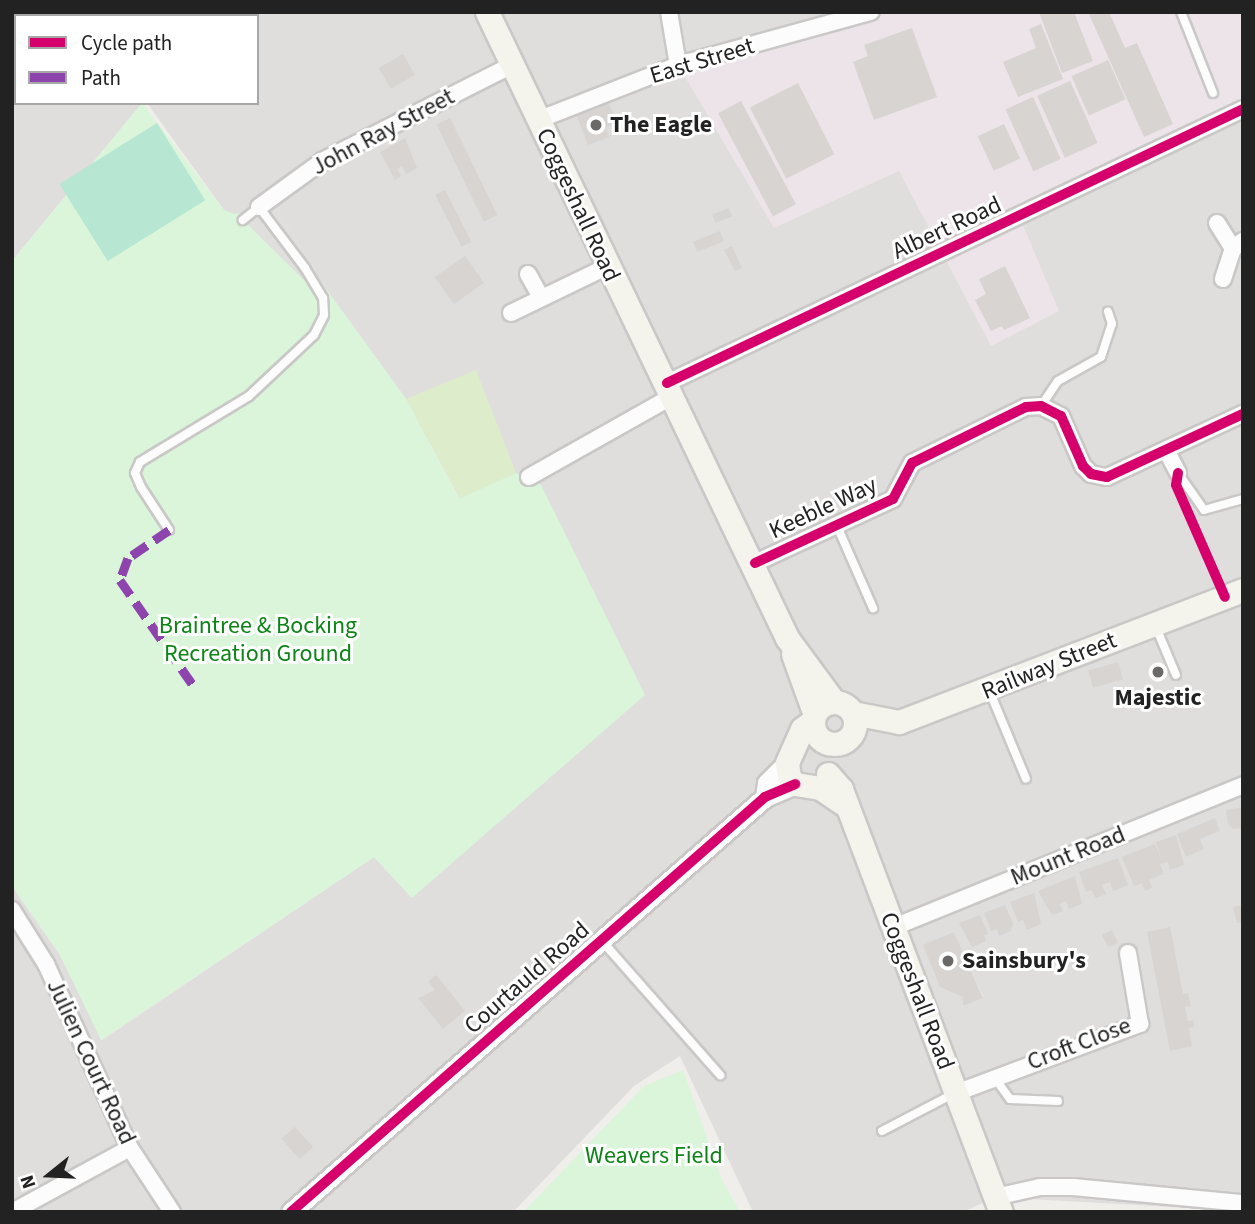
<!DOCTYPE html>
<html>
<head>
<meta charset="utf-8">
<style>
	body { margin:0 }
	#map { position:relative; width:1255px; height:1224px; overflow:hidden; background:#f0eeeb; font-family:"Source Sans 3",sans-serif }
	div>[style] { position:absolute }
	.residential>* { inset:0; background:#dfdedc }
	.industrial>* { inset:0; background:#ede4e9 }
	.grass>* { inset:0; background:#ddeccb }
	.park>* { inset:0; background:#daf5da }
	.pitch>* { inset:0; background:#b7e6d2; transform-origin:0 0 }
	.parking>* { inset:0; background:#e0dfde }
	.building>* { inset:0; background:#d7d4d2; transform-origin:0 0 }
	.roads { filter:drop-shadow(2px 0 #c9c8c7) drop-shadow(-2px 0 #c9c8c7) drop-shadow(0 2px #c9c8c7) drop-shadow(0 -2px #c9c8c7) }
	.service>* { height:8px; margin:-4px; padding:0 4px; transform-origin:4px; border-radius:4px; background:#fdfcfc }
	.minor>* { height:16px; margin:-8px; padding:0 8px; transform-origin:8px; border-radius:8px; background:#fdfcfc }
	.tertiary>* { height:19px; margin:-9.5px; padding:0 9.5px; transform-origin:9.5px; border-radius:9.5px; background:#fdfcfc }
	.secondary>* { height:23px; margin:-11.5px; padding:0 11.5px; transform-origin:11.5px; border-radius:11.5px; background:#f4f4ed }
	.secondary>.ring { margin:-11.5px; padding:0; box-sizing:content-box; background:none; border:23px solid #f4f4ed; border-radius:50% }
	.quiet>* { height:9px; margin-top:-4.5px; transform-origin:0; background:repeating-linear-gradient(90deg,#8e44ad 0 18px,transparent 0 27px) }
	.cycleway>* { height:10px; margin:-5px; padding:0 5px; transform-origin:5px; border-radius:5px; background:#d6006c }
	.dots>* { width:19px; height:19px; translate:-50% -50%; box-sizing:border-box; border:4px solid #fff; border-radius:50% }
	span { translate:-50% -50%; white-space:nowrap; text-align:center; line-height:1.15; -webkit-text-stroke:6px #fff; paint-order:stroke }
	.street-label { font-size:24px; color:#222 }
	.poi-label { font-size:24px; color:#222; font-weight:700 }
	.left { translate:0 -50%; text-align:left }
	.park-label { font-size:24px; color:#0c8416 }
	.frame { position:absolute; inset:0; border:14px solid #222; pointer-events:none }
	.legend { position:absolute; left:14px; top:14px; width:245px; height:91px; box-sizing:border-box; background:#fff; border:2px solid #a7a7a7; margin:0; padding:9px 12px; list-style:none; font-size:21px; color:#222 }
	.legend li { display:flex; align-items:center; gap:14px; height:35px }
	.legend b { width:35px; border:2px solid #a7a7a7 }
	.north { position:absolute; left:14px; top:1140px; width:70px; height:70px; -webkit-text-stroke:5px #fff; paint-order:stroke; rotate:252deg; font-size:19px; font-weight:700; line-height:28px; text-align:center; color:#222 }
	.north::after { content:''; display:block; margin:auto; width:24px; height:32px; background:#222; clip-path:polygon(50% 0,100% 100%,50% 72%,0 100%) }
</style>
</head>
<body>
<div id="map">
	<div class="residential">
		<div style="clip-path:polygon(evenodd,12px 12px,857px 12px,899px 170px,1020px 217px,1243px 115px,1243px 1211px,995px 1197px,963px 1212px,753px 1212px,680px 1056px,634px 1086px,513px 1212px,12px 1212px,12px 886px,60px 955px,102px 1040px,374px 857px,412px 898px,460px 499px,406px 399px,268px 209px,234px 214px,224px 210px,147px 103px,257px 103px,257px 16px,16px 16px,16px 103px,142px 103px,12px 261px,12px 12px,954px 933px,983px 997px,963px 1006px,963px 997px,924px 945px,954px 933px)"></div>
	</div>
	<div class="industrial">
		<div style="clip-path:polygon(857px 12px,1243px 12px,1243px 115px,1020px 218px,1059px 311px,991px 346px,899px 171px,774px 228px,678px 65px)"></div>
	</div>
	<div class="grass">
		<div style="clip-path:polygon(476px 370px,516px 473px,460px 499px,406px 399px)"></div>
	</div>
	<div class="park">
		<div style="clip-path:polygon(142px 103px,224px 210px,234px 214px,268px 209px,406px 399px,459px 499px,516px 473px,540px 483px,645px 695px,412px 898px,374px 857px,101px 1040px,60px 955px,12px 886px,12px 261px)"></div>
		<div style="clip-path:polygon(683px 1070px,722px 1180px,740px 1212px,523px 1212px,644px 1086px)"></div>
	</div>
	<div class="pitch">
		<div style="left:157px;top:123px;width:91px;height:115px;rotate:58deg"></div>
	</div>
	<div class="parking">
		<div style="clip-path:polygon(270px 196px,317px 269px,305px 281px,243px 220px)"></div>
	</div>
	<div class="building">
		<div style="clip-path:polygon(1039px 12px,1074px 12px,1093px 61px,1062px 73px)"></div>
		<div style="clip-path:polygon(1088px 12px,1109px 12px,1125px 48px,1137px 43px,1173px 124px,1144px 137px)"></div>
		<div style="clip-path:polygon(1041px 24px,1063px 79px,1018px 97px,1003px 62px,1036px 48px,1029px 29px)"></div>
		<div style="clip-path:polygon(912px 28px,937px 97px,874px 120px,853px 62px,868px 56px,864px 45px)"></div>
		<div style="left:403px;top:54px;width:24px;height:28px;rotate:60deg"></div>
		<div style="left:1108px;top:60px;width:43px;height:40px;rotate:66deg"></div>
		<div style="left:1070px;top:81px;width:68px;height:36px;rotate:66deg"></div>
		<div style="left:798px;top:83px;width:80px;height:54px;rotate:63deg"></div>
		<div style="left:1033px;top:97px;width:68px;height:30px;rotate:66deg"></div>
		<div style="left:741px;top:101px;width:117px;height:26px;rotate:62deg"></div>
		<div style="clip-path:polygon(608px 102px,618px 123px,606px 127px,609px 137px,588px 145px,576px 114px)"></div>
		<div style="left:450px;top:118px;width:108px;height:15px;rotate:64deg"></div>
		<div style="left:1004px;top:124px;width:38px;height:29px;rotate:65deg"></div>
		<div style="clip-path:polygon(405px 138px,417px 168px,406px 174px,402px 166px,397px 169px,401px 176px,395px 180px,380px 152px)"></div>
		<div style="left:445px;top:190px;width:58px;height:11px;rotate:63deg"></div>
		<div style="left:729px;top:208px;width:9px;height:18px;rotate:69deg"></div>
		<div style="left:720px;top:231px;width:11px;height:29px;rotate:68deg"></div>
		<div style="clip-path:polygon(732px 246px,742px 268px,735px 271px,724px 250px)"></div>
		<div style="left:465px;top:256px;width:33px;height:37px;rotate:55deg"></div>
		<div style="clip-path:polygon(1005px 266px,1030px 318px,1004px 330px,1002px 326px,991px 331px,975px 300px,986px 294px,979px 279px)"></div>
		<div style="left:1118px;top:662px;width:18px;height:31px;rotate:74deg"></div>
		<div style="clip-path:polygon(1243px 807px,1243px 833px,1242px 833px,1240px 828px,1233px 829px,1228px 824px,1226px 810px)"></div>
		<div style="clip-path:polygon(1215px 818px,1220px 831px,1200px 839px,1204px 849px,1186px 857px,1177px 834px)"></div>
		<div style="clip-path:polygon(1176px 835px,1184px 865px,1170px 870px,1168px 862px,1163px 863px,1160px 864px,1164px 874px,1149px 880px,1152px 888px,1145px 891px,1142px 883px,1134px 886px,1122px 857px,1155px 844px,1161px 858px,1156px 842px)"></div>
		<div style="clip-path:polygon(1118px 858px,1128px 885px,1113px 891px,1110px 882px,1102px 885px,1106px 894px,1095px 898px,1092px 890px,1086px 892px,1079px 872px)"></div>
		<div style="clip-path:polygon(1075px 876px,1082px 904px,1069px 909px,1066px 901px,1060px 904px,1063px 911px,1052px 915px,1038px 891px)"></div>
		<div style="clip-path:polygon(1034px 893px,1041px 924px,1027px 930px,1023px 920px,1018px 922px,1010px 902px)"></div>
		<div style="clip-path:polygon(1005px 905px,1013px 923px,1011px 931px,999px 936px,997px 929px,991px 931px,984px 913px)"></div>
		<div style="clip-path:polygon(1243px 905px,1243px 922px,1237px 923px,1233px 907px)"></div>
		<div style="clip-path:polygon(980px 915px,988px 934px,984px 935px,986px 941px,972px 947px,959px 923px)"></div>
		<div style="clip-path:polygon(1170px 927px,1183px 994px,1188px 993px,1191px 1006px,1185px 1007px,1188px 1021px,1193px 1020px,1194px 1027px,1189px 1028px,1192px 1046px,1170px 1051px,1147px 932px)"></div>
		<div style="left:1112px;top:930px;width:14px;height:11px;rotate:65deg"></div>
		<div style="clip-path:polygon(954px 932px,983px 998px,963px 1006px,963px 997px,940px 987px,923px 945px)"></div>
		<div style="clip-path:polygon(436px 975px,465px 1011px,443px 1029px,418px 998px,435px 990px,428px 982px)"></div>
		<div style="left:295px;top:1127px;width:27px;height:18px;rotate:48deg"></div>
	</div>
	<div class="roads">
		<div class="service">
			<div style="left:1181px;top:12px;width:87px;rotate:68.4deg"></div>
			<div style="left:1041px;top:406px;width:30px;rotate:-56deg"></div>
			<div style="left:1058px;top:381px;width:49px;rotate:-29.2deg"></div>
			<div style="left:1101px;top:357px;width:35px;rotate:-72deg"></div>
			<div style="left:1112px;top:324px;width:13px;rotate:-108deg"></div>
			<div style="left:1178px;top:473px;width:45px;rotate:54.9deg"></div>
			<div style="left:1204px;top:510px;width:41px;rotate:-15.8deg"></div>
			<div style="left:837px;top:526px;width:90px;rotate:66.3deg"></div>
			<div style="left:169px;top:530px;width:51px;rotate:-123.1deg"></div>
			<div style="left:141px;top:487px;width:15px;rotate:-113deg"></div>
			<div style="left:135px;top:473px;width:12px;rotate:-66deg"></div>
			<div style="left:140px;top:462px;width:127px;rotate:-31.2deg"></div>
			<div style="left:249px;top:396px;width:89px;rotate:-43.2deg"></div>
			<div style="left:314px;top:335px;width:22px;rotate:-63deg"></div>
			<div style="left:324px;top:315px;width:17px;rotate:-93deg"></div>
			<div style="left:323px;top:298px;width:35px;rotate:-121deg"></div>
			<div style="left:305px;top:268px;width:76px;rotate:-127deg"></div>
			<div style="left:259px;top:207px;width:21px;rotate:141deg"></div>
			<div style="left:1155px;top:625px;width:54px;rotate:67.2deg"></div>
			<div style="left:989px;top:690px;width:96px;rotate:67.4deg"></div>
			<div style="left:602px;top:941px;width:179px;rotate:48.6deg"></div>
			<div style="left:994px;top:1077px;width:27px;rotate:54deg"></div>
			<div style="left:1010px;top:1099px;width:48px;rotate:2.4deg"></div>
			<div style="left:882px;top:1131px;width:80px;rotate:-27.5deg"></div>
		</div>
		<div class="minor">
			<div style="left:48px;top:12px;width:6px;rotate:39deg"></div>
			<div style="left:669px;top:12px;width:54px;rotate:80.4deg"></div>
			<div style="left:538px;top:120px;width:150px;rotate:-21.4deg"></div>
			<div style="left:678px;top:65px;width:200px;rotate:-15.4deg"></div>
			<div style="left:259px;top:207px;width:80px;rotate:-35.9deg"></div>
			<div style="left:324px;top:160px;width:211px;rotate:-26.8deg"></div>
			<div style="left:1217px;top:223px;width:31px;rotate:58deg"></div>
			<div style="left:528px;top:274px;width:26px;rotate:61deg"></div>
			<div style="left:1223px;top:279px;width:32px;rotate:-72deg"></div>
			<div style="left:1233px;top:249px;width:13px;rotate:-39deg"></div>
			<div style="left:511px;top:313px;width:106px;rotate:-25.8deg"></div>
			<div style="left:667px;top:383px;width:638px;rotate:-25.44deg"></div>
			<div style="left:1166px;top:450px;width:26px;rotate:62deg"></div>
			<div style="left:529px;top:477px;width:165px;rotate:-29.4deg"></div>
			<div style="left:755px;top:563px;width:152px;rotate:-24.9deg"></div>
			<div style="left:893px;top:499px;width:41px;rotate:-62.2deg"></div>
			<div style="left:912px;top:463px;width:127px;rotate:-26.2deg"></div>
			<div style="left:1026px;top:407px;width:15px;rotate:-4deg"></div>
			<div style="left:1041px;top:406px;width:22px;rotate:27deg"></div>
			<div style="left:1061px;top:416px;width:55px;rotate:66.3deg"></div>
			<div style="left:1083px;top:466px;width:11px;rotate:45deg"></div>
			<div style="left:1091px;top:474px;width:16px;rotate:11deg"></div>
			<div style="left:1107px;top:477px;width:150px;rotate:-24.9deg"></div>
			<div style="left:12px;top:910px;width:64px;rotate:57.8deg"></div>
			<div style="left:46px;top:964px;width:202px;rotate:65.5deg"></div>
			<div style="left:130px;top:1148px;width:77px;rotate:56.7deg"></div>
			<div style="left:894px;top:927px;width:377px;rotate:-22.1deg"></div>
			<div style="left:956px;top:1093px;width:197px;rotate:-20.6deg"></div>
			<div style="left:1140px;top:1024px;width:72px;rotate:-99.6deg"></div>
			<div style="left:995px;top:1197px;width:46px;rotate:-12.5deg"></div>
			<div style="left:1040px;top:1187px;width:33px"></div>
			<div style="left:1073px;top:1187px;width:171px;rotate:5.4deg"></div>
			<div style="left:12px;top:1212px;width:134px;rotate:-28.5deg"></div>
		</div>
		<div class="tertiary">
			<div style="left:32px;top:16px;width:4px;rotate:-63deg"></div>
			<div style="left:12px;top:44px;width:6px;rotate:-51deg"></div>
			<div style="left:765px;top:797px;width:14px;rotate:-82deg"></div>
			<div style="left:767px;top:783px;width:28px;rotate:-45deg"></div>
			<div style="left:291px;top:1212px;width:630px;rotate:-41.2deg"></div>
			<div style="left:765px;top:797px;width:33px;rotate:-23deg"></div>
		</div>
		<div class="secondary">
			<div style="left:487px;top:12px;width:694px;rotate:64.39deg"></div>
			<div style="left:787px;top:638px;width:79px;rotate:53.7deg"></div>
			<div style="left:793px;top:654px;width:62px;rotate:70.1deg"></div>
			<div class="ring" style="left:813px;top:702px;width:19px;height:19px"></div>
			<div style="left:853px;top:713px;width:47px;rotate:11.1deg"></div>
			<div style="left:899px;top:722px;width:368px;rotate:-21deg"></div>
			<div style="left:811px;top:722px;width:11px;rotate:142deg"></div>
			<div style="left:802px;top:729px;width:37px;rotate:114deg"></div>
			<div style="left:787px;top:763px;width:14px;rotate:82deg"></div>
			<div style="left:789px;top:777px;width:9px;rotate:49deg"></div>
			<div style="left:795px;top:784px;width:25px;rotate:9deg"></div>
			<div style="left:820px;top:788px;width:29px;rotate:34deg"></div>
			<div style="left:828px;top:774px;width:20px;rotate:49deg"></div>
			<div style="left:841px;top:789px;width:452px;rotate:69.3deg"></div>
		</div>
	</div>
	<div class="quiet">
		<div style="left:169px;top:530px;width:50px;rotate:145.7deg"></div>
		<div style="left:128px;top:558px;width:23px;rotate:110deg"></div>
		<div style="left:120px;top:580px;width:131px;rotate:55.2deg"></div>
	</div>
	<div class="cycleway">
		<div style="left:667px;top:383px;width:638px;rotate:-25.44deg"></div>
		<div style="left:1178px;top:473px;width:12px;rotate:99deg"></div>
		<div style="left:1176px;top:485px;width:122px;rotate:66.4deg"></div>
		<div style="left:755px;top:563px;width:152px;rotate:-24.9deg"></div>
		<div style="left:893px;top:499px;width:41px;rotate:-62.2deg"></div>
		<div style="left:912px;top:463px;width:127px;rotate:-26.2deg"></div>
		<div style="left:1026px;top:407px;width:15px;rotate:-4deg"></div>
		<div style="left:1041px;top:406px;width:22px;rotate:27deg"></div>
		<div style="left:1061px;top:416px;width:55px;rotate:66.3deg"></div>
		<div style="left:1083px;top:466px;width:11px;rotate:45deg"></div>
		<div style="left:1091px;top:474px;width:16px;rotate:11deg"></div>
		<div style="left:1107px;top:477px;width:150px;rotate:-24.9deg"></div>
		<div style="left:291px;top:1212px;width:630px;rotate:-41.2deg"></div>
		<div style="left:765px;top:797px;width:33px;rotate:-23deg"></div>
	</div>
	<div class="dots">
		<div style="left:596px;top:125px;background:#6a6968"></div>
		<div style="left:1158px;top:672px;background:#6a6968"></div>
		<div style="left:948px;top:961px;background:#6a6968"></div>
	</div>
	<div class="street-label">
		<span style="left:702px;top:61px;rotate:-17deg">East Street</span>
		<span style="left:383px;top:132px;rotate:-28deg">John Ray Street</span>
		<span style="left:578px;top:205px;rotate:65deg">Coggeshall Road</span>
		<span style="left:947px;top:228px;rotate:-25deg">Albert Road</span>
		<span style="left:823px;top:508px;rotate:-25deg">Keeble Way</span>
		<span style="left:1049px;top:666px;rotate:-22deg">Railway Street</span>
		<span style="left:1068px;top:856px;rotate:-22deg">Mount Road</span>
		<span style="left:527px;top:978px;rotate:-41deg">Courtauld Road</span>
		<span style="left:917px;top:991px;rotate:69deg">Coggeshall Road</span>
		<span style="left:1079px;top:1044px;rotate:-21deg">Croft Close</span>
		<span style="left:91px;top:1062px;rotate:65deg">Julien Court Road</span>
	</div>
	<div class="poi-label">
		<span class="left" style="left:610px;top:125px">The Eagle</span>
		<span style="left:1158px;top:698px">Majestic</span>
		<span class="left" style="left:962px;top:961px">Sainsbury's</span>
	</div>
	<div class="park-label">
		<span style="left:258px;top:640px">Braintree &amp; Bocking<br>Recreation Ground</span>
		<span style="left:654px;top:1156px">Weavers Field</span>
	</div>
	<div class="frame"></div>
	<ul class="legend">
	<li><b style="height:9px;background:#d6006c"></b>Cycle path</li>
	<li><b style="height:9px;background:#8e44ad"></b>Path</li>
	</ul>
	<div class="north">N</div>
</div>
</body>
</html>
